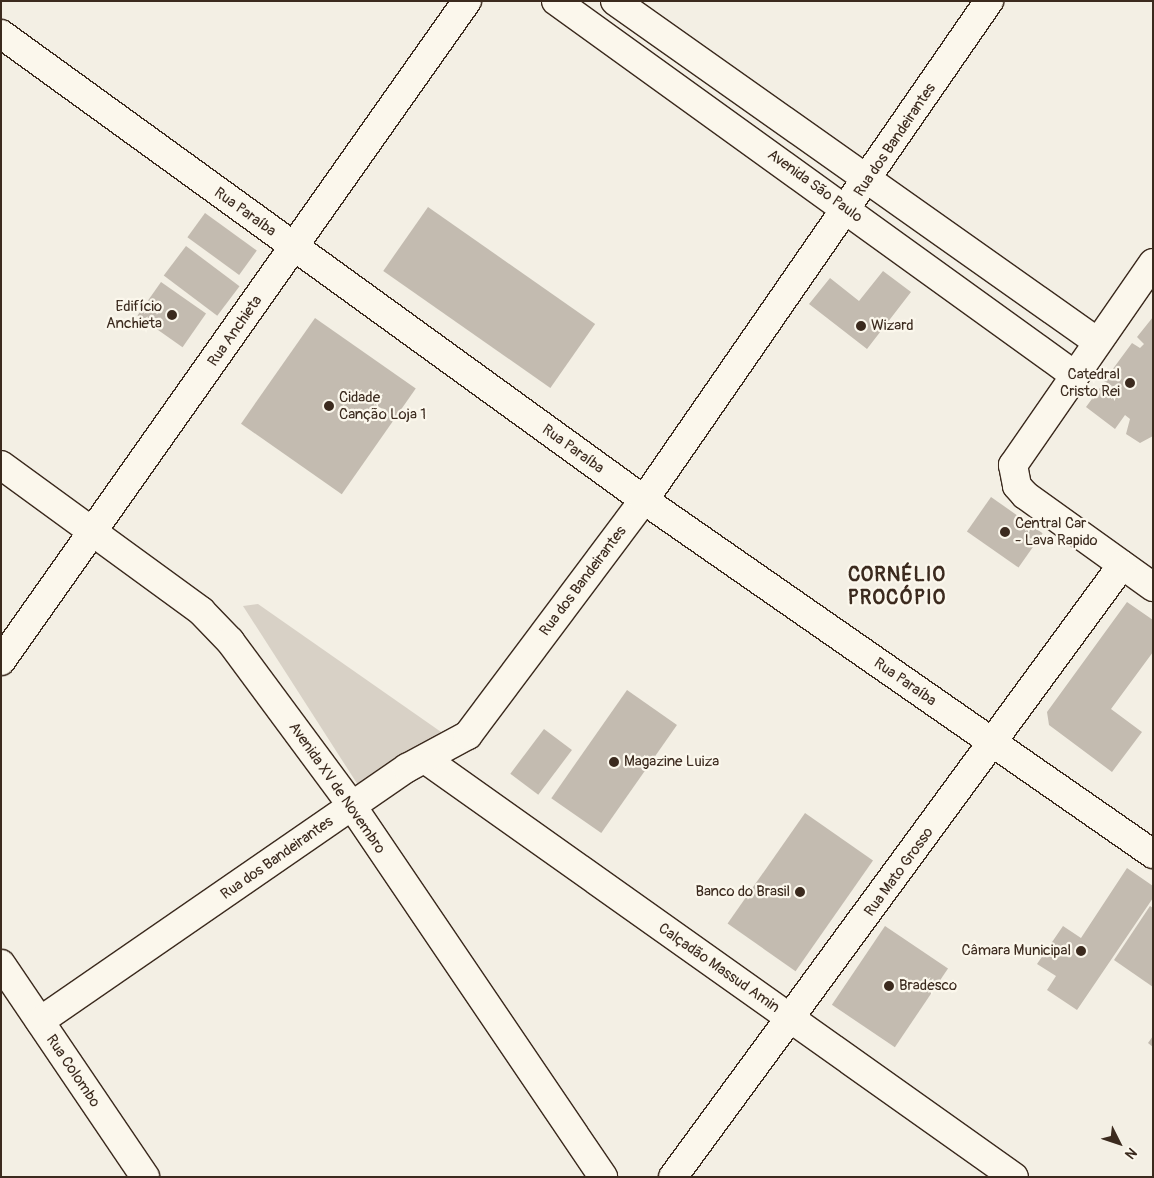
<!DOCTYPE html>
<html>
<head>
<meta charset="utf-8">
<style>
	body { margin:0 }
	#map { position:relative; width:1154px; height:1178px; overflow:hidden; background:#f3efe4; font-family:Pangolin,sans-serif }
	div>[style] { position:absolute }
	.green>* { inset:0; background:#d8d1c6 }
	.building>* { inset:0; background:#c3bbb0; transform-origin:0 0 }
	.roads { filter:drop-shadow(1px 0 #3b2a1e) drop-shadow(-1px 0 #3b2a1e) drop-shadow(0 1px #3b2a1e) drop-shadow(0 -1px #3b2a1e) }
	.minor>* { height:28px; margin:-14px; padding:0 14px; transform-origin:14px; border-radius:14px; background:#fbf7ec }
	.dots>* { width:14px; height:14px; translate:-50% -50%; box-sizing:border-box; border:2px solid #fbf7ec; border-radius:50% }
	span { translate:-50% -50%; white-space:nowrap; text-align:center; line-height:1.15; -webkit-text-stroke:4.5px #fbf7ec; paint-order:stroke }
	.street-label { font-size:15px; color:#3b2a1e }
	.poi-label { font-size:15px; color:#3b2a1e }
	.right { translate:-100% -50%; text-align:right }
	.left { translate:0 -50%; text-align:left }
	.district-label { font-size:20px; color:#3b2a1e; font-weight:700; letter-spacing:1px }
	.frame { position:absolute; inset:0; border:2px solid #3b2a1e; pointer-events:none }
	.north { position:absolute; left:1094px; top:1118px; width:50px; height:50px; -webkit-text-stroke:4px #fbf7ec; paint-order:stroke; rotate:131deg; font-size:14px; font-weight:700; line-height:20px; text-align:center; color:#3b2a1e }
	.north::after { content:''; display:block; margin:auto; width:18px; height:22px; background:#3b2a1e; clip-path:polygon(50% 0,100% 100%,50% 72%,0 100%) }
</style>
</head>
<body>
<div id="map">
	<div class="green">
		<div style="clip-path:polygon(258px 604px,454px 741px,363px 788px,358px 785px,243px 606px)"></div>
	</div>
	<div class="building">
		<div style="left:428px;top:207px;width:204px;height:78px;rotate:35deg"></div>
		<div style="left:205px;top:213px;width:64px;height:30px;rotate:36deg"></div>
		<div style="left:186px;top:246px;width:67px;height:37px;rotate:37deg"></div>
		<div style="clip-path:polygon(883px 271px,911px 292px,867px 349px,809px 304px,830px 278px,859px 301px)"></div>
		<div style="left:161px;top:282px;width:55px;height:41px;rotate:35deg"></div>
		<div style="clip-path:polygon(1153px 317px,1153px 436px,1140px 443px,1126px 434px,1130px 419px,1125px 415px,1115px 429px,1086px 407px,1100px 388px,1107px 392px,1112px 386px,1104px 381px,1132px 343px,1140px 348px,1144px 344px,1137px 337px)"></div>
		<div style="left:315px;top:318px;width:123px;height:129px;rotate:35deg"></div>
		<div style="left:991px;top:497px;width:63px;height:42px;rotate:35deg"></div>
		<div style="clip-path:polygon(1127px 602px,1153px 620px,1153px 652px,1111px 709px,1142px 732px,1112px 772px,1049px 725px,1047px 712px)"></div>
		<div style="left:627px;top:690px;width:61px;height:132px;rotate:35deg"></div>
		<div style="left:544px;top:729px;width:35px;height:56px;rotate:37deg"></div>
		<div style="left:805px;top:813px;width:83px;height:135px;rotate:35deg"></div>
		<div style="clip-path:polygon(1127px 868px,1153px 886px,1153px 898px,1077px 1010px,1047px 990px,1056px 976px,1037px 964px,1063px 926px,1081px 938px)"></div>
		<div style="clip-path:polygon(1150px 906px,1153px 908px,1153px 987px,1114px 960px)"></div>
		<div style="left:885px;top:926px;width:76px;height:95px;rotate:34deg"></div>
		<div style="clip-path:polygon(1153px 1036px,1153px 1047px,1148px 1043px)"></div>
	</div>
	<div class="roads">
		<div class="minor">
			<div style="left:556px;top:1px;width:638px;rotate:35.81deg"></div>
			<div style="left:615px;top:1px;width:589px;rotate:35.25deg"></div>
			<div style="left:1px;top:34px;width:794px;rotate:35.93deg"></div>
			<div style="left:644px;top:500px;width:620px;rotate:34.82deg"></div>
			<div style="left:1153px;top:263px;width:246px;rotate:124.7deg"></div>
			<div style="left:1013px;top:465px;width:21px;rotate:79deg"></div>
			<div style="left:1017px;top:486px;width:12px;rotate:48deg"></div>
			<div style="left:1025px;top:495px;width:158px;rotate:35.7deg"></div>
			<div style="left:1px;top:465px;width:248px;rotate:36.1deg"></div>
			<div style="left:201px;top:611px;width:42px;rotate:46deg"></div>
			<div style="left:230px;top:641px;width:205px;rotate:53.5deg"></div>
			<div style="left:352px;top:806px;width:448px;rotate:55.9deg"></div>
			<div style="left:1px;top:661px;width:808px;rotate:-54.78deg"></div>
			<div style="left:425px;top:759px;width:722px;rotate:35.36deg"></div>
			<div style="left:1px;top:964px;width:257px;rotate:55.9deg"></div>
			<div style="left:40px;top:1021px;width:446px;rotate:-34.6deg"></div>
			<div style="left:407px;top:768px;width:69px;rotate:-28.4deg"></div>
			<div style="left:468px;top:735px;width:294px;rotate:-53.2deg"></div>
			<div style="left:644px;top:500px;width:607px;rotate:-55.34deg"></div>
			<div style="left:673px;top:1177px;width:759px;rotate:-53.73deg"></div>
		</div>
	</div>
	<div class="dots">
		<div style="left:172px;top:315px;background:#3b2a1e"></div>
		<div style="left:861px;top:326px;background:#3b2a1e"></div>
		<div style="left:1130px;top:383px;background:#3b2a1e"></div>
		<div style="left:329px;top:406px;background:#3b2a1e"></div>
		<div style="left:1005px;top:532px;background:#3b2a1e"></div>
		<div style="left:614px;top:762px;background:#3b2a1e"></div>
		<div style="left:800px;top:892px;background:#3b2a1e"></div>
		<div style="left:1081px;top:951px;background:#3b2a1e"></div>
		<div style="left:889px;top:986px;background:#3b2a1e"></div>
	</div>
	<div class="street-label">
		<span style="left:895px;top:140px;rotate:-56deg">Rua dos Bandeirantes</span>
		<span style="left:815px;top:186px;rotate:36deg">Avenida São Paulo</span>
		<span style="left:245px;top:212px;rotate:36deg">Rua Paraíba</span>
		<span style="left:235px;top:331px;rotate:-55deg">Rua Anchieta</span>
		<span style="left:573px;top:449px;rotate:36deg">Rua Paraíba</span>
		<span style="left:583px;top:581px;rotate:-53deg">Rua dos Bandeirantes</span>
		<span style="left:905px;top:682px;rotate:35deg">Rua Paraíba</span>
		<span style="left:337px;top:788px;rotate:55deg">Avenida XV de Novembro</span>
		<span style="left:277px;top:858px;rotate:-35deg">Rua dos Bandeirantes</span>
		<span style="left:899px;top:872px;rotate:-54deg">Rua Mato Grosso</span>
		<span style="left:719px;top:968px;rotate:35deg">Calçadão Massud Amin</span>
		<span style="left:73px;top:1071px;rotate:56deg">Rua Colombo</span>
	</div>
	<div class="poi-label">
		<span class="right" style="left:162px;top:315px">Edifício<br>Anchieta</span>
		<span class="left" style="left:871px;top:326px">Wizard</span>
		<span class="right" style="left:1120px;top:383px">Catedral<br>Cristo Rei</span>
		<span class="left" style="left:339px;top:406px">Cidade<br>Canção Loja 1</span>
		<span class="left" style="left:1015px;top:532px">Central Car<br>- Lava Rapido</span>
		<span class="left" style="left:624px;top:762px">Magazine Luiza</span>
		<span class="right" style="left:790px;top:892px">Banco do Brasil</span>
		<span class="right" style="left:1071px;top:951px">Câmara Municipal</span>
		<span class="left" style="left:899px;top:986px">Bradesco</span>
	</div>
	<div class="district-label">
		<span style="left:897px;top:586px">CORNÉLIO<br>PROCÓPIO</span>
	</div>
	<div class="frame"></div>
	<div class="north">N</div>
</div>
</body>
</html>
